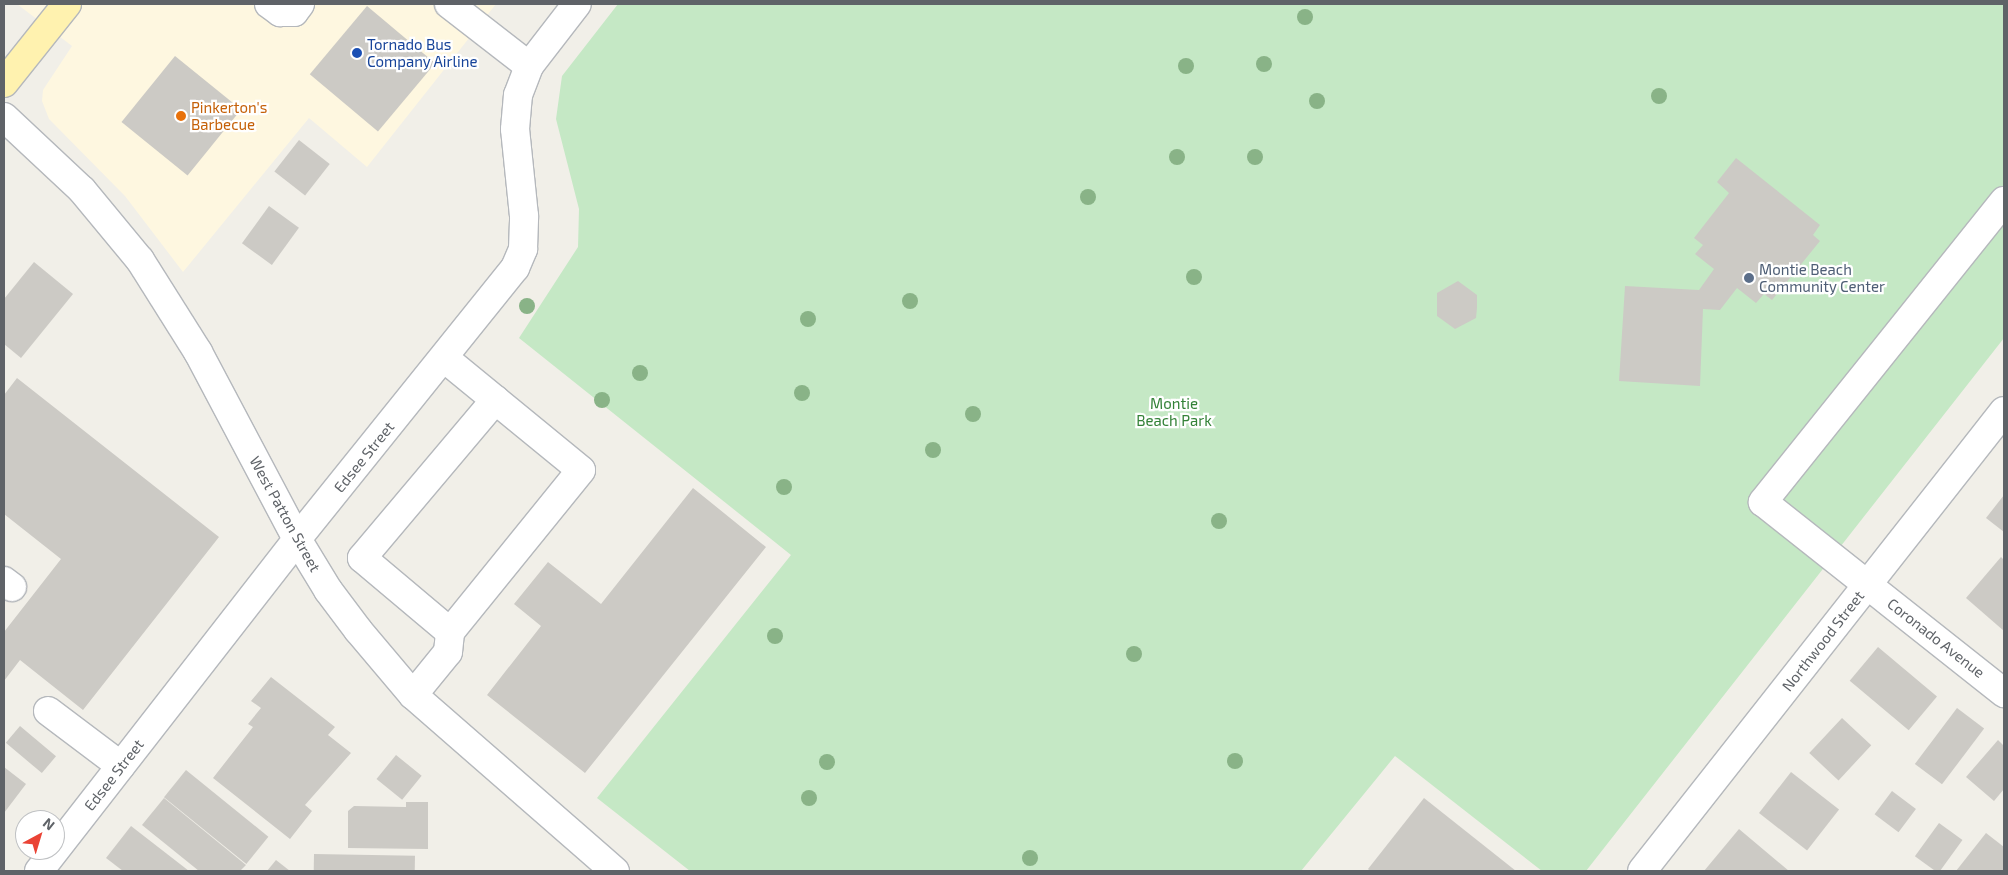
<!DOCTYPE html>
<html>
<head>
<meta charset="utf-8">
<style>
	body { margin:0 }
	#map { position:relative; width:2008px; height:875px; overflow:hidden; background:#f1efe8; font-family:"Exo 2",sans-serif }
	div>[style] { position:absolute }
	.commercial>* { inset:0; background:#fef7e0 }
	.green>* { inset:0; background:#c5e8c5 }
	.building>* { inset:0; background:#cccac5; transform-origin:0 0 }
	.roads { filter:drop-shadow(1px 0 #b5b8bc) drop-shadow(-1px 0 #b5b8bc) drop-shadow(0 1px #b5b8bc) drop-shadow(0 -1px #b5b8bc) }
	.minor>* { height:28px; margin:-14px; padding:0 14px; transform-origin:14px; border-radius:14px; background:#fff }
	.major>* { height:28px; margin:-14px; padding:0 14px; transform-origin:14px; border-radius:14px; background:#fff2af }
	.trees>* { width:16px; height:16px; margin:-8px; border-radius:50%; background:#89b387 }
	.dots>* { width:14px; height:14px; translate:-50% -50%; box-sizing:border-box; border:2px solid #fff; border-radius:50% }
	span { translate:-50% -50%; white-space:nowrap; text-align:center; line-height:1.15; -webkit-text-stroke:4.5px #fff; paint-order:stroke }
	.transit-label { font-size:15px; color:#164399 }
	.left { translate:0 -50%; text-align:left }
	.food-label { font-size:15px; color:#c56008 }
	.service-label { font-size:15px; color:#4e5e75 }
	.park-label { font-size:15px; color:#348238 }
	.street-label { font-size:15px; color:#5f6368 }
	.frame { position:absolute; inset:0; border:5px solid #5f6368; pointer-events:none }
	.north { position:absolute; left:15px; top:810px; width:50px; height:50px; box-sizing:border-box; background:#fff; border:1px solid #bfc1c3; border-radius:50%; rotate:39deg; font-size:14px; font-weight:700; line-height:20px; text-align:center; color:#5f6368 }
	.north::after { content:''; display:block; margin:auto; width:18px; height:22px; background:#ea4335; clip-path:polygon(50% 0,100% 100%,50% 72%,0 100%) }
</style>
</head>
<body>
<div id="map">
	<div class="commercial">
		<div style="clip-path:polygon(17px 4px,496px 4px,367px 167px,309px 118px,183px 272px,125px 196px,49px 119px,42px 101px,43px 90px,72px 46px)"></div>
	</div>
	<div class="green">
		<div style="clip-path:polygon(618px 4px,2004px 4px,2004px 338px,1586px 871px,1542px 871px,1395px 756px,1301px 871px,690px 871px,597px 798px,791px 555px,519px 338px,578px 247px,579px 209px,556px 119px,562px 76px)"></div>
	</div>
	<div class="building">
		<div style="left:367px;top:6px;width:89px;height:89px;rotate:40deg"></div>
		<div style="left:175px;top:56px;width:85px;height:85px;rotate:39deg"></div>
		<div style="left:299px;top:140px;width:39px;height:40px;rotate:38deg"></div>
		<div style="clip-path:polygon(1736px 158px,1820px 225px,1813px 235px,1820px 241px,1772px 300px,1764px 294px,1756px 303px,1737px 288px,1720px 310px,1703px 309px,1700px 386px,1619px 381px,1625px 286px,1699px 290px,1714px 269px,1695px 254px,1703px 245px,1694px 238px,1729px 193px,1717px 182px)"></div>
		<div style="left:269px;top:206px;width:37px;height:46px;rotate:36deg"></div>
		<div style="clip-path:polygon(34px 262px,73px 294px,21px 358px,4px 344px,4px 299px)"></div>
		<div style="clip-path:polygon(1458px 281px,1477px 295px,1477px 308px,1476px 318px,1455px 329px,1437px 316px,1437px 293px)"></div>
		<div style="clip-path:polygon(17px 378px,219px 537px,83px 710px,20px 660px,4px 681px,4px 632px,61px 559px,4px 514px,4px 395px)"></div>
		<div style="clip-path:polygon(693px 488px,766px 547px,585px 773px,487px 695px,541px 626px,514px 604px,548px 562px,601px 604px)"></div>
		<div style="clip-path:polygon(2004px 495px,2004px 532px,1986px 518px)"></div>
		<div style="clip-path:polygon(2001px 557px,2004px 560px,2004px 631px,1966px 598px)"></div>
		<div style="left:1878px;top:647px;width:77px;height:44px;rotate:40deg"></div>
		<div style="clip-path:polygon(271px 677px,335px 727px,328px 735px,351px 753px,305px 805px,312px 811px,290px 839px,213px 778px,253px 727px,248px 724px,261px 708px,251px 701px)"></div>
		<div style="left:1957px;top:708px;width:34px;height:70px;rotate:37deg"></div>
		<div style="left:1842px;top:718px;width:40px;height:48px;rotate:43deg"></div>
		<div style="left:20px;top:726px;width:47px;height:22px;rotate:40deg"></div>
		<div style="clip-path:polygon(1998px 740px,2004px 746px,2004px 789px,1994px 801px,1966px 777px)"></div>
		<div style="left:396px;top:755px;width:33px;height:31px;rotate:39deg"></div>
		<div style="clip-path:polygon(4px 767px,26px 784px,4px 813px)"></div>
		<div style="left:186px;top:770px;width:106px;height:35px;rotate:39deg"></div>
		<div style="left:1791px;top:772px;width:61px;height:52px;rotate:38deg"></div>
		<div style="left:1892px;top:791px;width:30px;height:29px;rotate:37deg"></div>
		<div style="clip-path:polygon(164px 798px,246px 865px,240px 871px,199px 871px,142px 825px)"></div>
		<div style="clip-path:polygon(1424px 798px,1516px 871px,1370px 871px,1368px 869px)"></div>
		<div style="clip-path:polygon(406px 802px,428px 802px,428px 849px,348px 848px,348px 811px,354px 806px,406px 807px)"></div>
		<div style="left:1939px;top:823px;width:29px;height:41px;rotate:36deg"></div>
		<div style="clip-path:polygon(131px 826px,189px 871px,123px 871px,106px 858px)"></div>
		<div style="clip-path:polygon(1739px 829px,1789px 871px,1704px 871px)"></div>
		<div style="clip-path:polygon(1986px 833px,2004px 847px,2004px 871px,1956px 871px)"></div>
		<div style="left:314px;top:854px;width:101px;height:17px;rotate:1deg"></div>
		<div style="clip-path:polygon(276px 860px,290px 871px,267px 871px)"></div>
	</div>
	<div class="roads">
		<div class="minor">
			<div style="left:269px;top:4px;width:14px;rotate:36deg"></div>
			<div style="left:280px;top:12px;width:14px"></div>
			<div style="left:294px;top:12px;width:10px;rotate:-53deg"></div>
			<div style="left:449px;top:4px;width:101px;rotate:37.8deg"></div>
			<div style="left:4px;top:117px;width:107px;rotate:43.1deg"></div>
			<div style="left:82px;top:190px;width:91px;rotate:50.4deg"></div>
			<div style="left:140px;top:260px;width:109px;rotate:57.8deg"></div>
			<div style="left:198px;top:352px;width:212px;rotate:62.1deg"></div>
			<div style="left:297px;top:539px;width:60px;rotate:58.7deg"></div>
			<div style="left:328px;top:590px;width:50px;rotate:53.1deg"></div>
			<div style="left:358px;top:630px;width:85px;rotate:49.8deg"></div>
			<div style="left:413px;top:695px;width:268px;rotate:41.1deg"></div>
			<div style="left:2004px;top:201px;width:386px;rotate:128.7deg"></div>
			<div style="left:1763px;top:502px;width:308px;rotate:38.4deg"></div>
			<div style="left:4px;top:581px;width:10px;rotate:37deg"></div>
			<div style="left:450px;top:632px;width:115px;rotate:-139.9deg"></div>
			<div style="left:362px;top:558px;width:207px;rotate:-49.9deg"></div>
			<div style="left:413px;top:695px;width:55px;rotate:-50.9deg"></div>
			<div style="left:448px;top:652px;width:20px;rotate:-84deg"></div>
			<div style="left:450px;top:632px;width:208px;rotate:-51deg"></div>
			<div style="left:581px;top:470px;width:177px;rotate:-140.7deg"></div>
			<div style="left:48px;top:711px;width:91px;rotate:37deg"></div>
			<div style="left:39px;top:871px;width:420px;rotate:-52.1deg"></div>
			<div style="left:297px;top:539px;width:348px;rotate:-51.2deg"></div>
			<div style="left:515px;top:268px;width:21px;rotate:-67deg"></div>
			<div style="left:523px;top:249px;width:33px;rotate:-88deg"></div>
			<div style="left:524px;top:216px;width:87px;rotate:-95.9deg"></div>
			<div style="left:515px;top:129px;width:34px;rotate:-85deg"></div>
			<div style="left:518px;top:95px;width:31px;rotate:-69deg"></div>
			<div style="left:529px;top:66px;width:78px;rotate:-52.3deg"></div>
			<div style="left:1642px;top:871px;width:585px;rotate:-51.8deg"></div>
		</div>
		<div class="major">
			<div style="left:4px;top:83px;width:101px;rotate:-51.4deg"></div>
		</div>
	</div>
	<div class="trees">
		<div style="left:1305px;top:17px"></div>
		<div style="left:1264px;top:64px"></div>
		<div style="left:1186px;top:66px"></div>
		<div style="left:1659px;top:96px"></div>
		<div style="left:1317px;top:101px"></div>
		<div style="left:1177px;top:157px"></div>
		<div style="left:1255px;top:157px"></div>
		<div style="left:1088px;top:197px"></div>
		<div style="left:1194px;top:277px"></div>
		<div style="left:910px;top:301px"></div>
		<div style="left:527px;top:306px"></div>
		<div style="left:808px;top:319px"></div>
		<div style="left:640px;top:373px"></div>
		<div style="left:802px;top:393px"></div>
		<div style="left:602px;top:400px"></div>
		<div style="left:973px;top:414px"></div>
		<div style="left:933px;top:450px"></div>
		<div style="left:784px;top:487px"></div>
		<div style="left:1219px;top:521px"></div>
		<div style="left:775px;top:636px"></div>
		<div style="left:1134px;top:654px"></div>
		<div style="left:1235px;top:761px"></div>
		<div style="left:827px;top:762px"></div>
		<div style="left:809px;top:798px"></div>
		<div style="left:1030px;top:858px"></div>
	</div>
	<div class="dots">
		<div style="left:357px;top:53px;background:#1a4fb4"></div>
		<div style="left:181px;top:116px;background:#e8710a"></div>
		<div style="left:1749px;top:278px;background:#5c6f8a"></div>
	</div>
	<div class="transit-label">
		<span class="left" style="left:367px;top:53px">Tornado Bus<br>Company Airline</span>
	</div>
	<div class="food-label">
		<span class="left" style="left:191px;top:116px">Pinkerton's<br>Barbecue</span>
	</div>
	<div class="service-label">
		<span class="left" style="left:1759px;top:278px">Montie Beach<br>Community Center</span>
	</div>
	<div class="park-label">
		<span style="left:1174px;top:412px">Montie<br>Beach Park</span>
	</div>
	<div class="street-label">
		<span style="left:364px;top:457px;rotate:-51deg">Edsee Street</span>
		<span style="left:285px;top:514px;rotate:61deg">West Patton Street</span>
		<span style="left:1936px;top:638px;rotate:38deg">Coronado Avenue</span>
		<span style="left:1823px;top:641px;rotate:-52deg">Northwood Street</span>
		<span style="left:114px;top:775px;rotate:-52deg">Edsee Street</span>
	</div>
	<div class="frame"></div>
	<div class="north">N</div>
</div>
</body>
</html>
